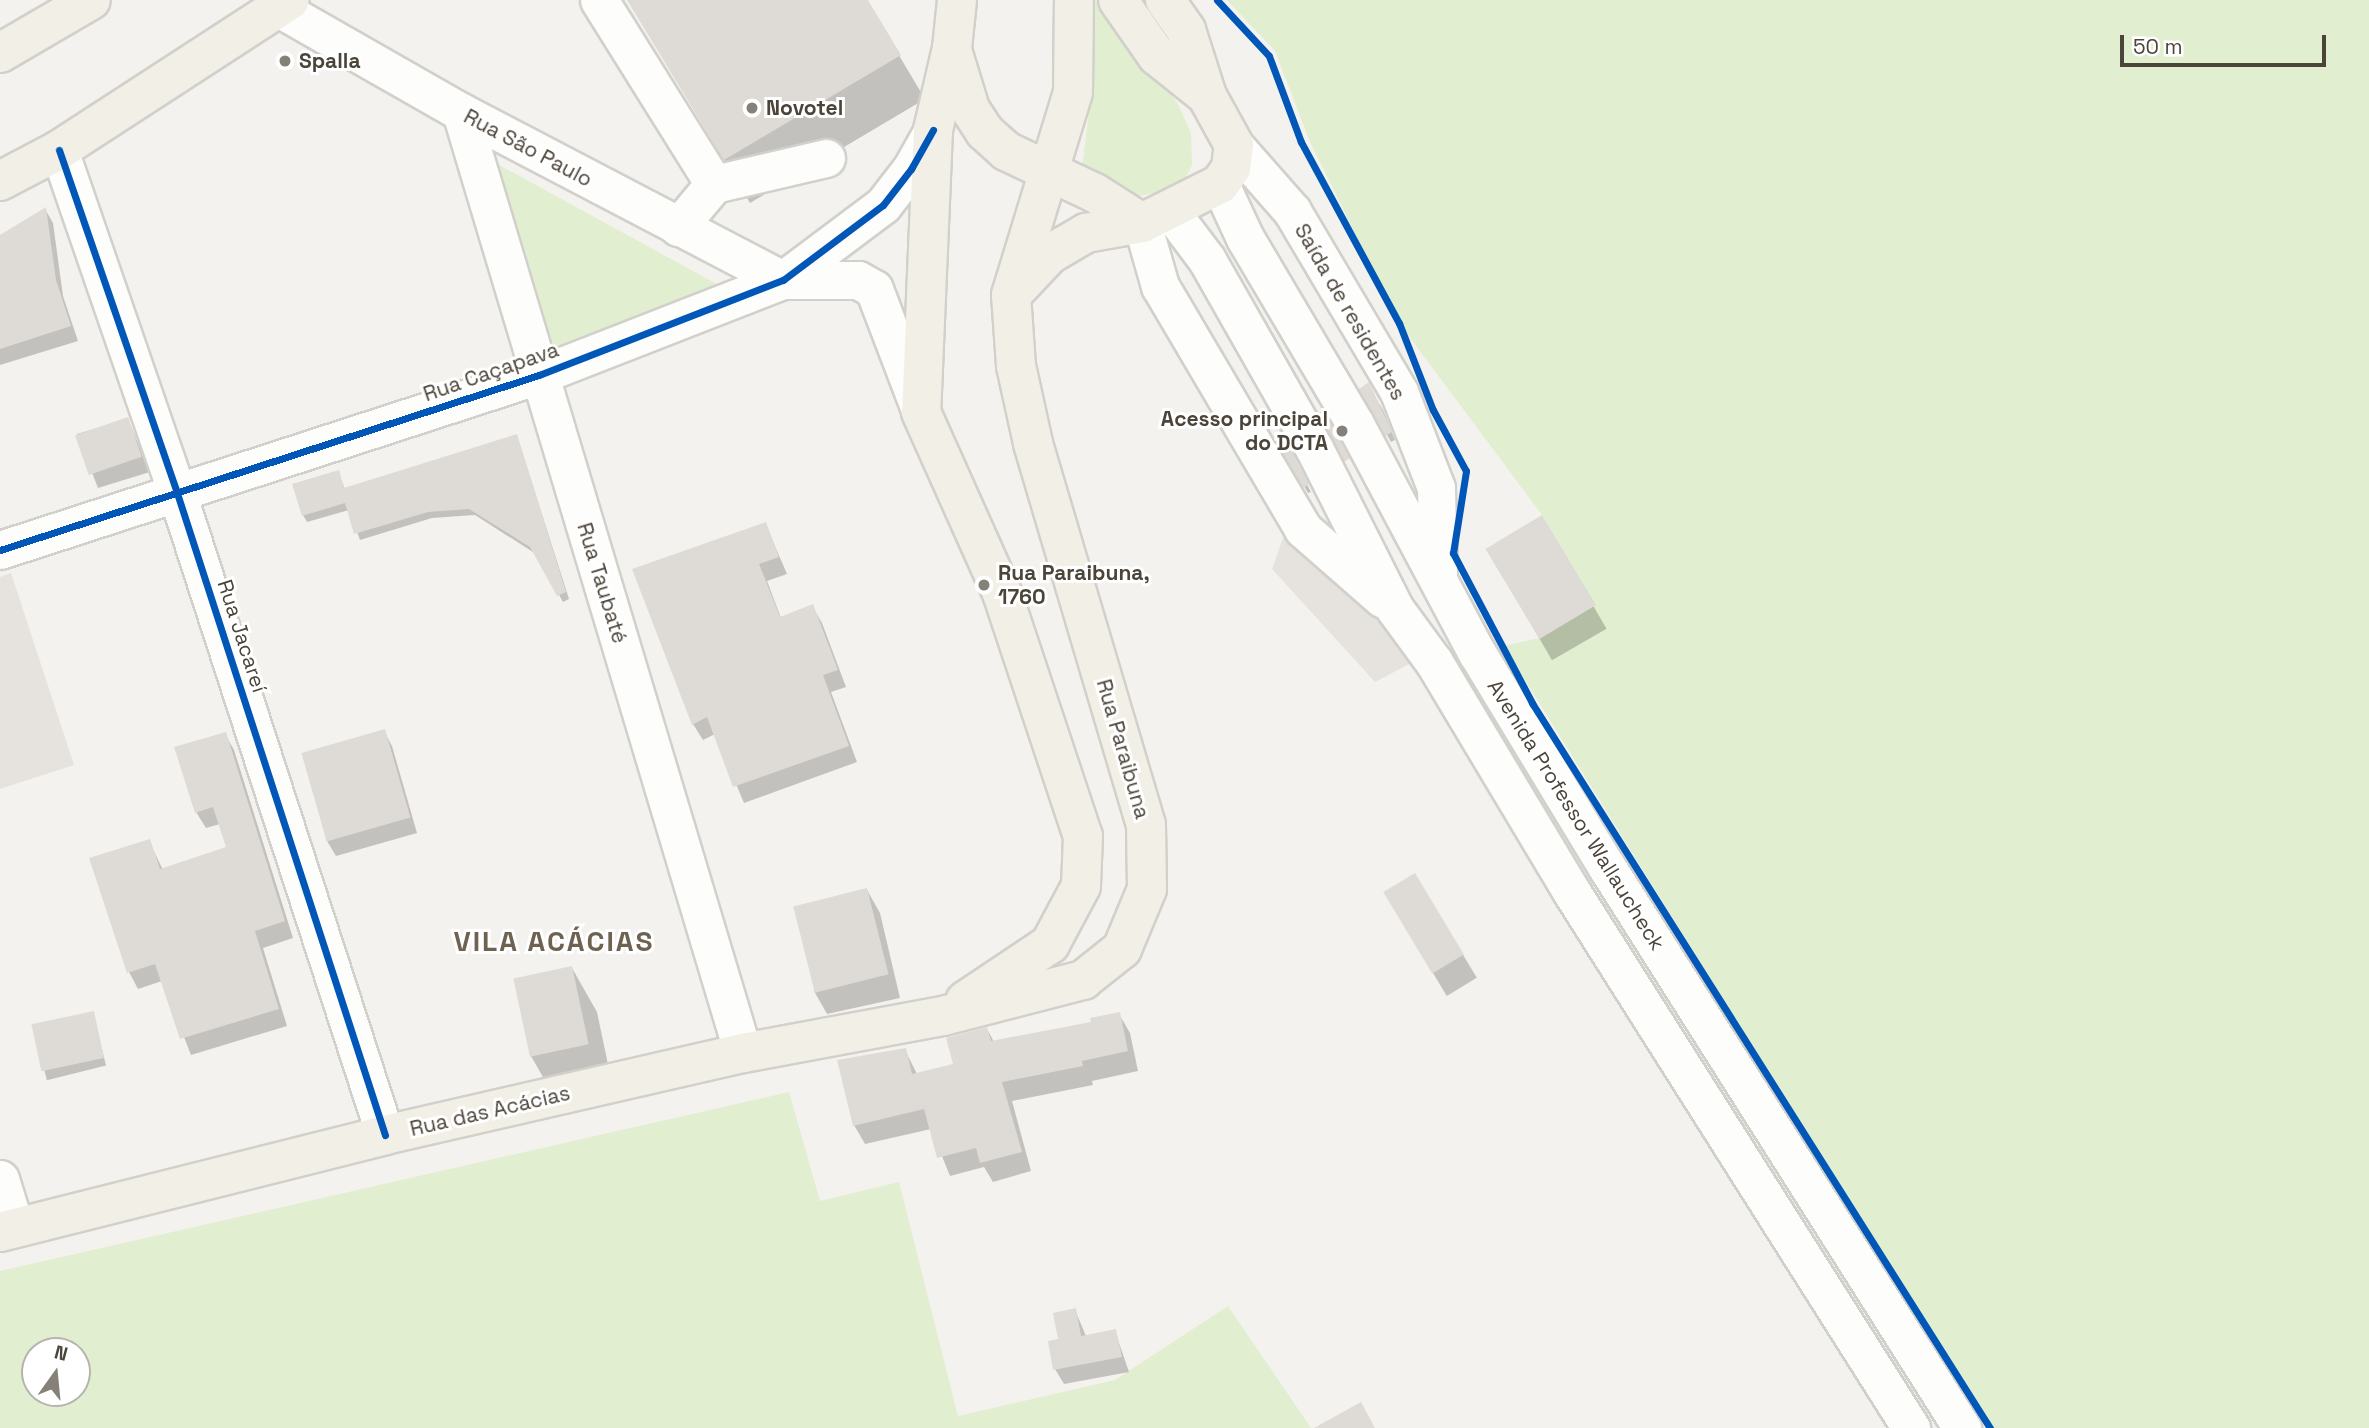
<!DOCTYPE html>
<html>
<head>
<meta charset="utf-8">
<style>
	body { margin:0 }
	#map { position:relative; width:2369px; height:1428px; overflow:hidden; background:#f4f2ee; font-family:"Space Grotesk",sans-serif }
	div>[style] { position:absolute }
	.green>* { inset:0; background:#e1eecf }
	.parking>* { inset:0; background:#e6e3df }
	.shadow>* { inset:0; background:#0003; transform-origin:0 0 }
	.building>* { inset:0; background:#dedbd6; transform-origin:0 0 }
	.roads { filter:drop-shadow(2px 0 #d2d0cb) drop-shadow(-2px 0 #d2d0cb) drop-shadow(0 2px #d2d0cb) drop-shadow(0 -2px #d2d0cb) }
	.minor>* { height:37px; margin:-18.5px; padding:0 18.5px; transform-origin:18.5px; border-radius:18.5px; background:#fdfdfc }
	.major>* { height:38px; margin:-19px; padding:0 19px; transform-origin:19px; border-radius:19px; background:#f2efe6 }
	.cycleway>* { height:7px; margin:-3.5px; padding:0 3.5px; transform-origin:3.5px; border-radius:3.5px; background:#0057b8 }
	.dots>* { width:19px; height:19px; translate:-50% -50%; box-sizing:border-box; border:4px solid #fff; border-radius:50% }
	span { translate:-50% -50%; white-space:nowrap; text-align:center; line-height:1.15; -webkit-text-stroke:6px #fff; paint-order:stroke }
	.poi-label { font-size:21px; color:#4b4439; font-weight:700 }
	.left { translate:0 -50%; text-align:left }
	.right { translate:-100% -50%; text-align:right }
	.street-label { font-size:21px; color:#4b4439 }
	.district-label { font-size:28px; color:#6e6250; font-weight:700; letter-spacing:2px }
	.north { position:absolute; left:21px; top:1337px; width:70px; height:70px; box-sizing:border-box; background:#fff; border:2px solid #b7b4b0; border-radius:50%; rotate:15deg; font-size:19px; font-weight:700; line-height:28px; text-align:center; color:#4b4439 }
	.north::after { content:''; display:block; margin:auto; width:24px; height:32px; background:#868178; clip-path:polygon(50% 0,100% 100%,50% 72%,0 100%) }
	.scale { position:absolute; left:2120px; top:35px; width:206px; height:32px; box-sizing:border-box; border:4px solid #4b4439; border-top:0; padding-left:9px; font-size:21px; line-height:24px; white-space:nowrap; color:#4b4439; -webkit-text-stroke:5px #fff; paint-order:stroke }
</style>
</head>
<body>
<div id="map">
	<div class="green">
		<div style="clip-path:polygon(1086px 0,1100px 0,1178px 104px,1191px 133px,1192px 165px,1181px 188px,1139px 196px,1082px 168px,1092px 88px)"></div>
		<div style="clip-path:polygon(1227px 0,2369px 0,2369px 1428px,1989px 1428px,1504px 646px,1539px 638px,1596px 605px,1542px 515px,1399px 323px,1310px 142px,1275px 51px)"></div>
		<div style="clip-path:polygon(490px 160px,735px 294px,552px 358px)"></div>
		<div style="clip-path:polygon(evenodd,789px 1092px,820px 1201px,899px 1182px,958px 1416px,1115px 1380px,1228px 1306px,1311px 1428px,0 1428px,0 1271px,789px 1092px,35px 1351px,77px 1351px,77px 1393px,35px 1393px,35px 1351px)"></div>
	</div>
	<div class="parking">
		<div style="clip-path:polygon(1285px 532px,1373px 610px,1415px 661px,1375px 682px,1272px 569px)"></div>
		<div style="clip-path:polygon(11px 573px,74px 765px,0 789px,0 577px)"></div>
	</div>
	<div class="shadow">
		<div style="clip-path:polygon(628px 0,866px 0,925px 99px,750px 203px)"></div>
		<div style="clip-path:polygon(45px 209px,53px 223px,63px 296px,78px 341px,0 365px,0 237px)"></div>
		<div style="clip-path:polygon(1368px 385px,1383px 410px,1395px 440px,1391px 442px,1361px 389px)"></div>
		<div style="clip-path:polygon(128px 419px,150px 472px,98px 488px,77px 434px)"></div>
		<div style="clip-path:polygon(517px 436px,569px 599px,563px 602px,536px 554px,475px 515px,432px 518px,360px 540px,349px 510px,307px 522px,303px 515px,338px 472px,345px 489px)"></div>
		<div style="clip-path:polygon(1282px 438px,1311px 492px,1308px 493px,1277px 441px)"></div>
		<div style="left:1542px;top:517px;width:129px;height:63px;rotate:60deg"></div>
		<div style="clip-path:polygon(766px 525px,787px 574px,767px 581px,781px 618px,812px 606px,822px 623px,846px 687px,831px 692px,857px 762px,744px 803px,715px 734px,703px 740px,693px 724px)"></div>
		<div style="clip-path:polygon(384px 731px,392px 746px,417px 833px,336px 856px,327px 841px,303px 754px)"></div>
		<div style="clip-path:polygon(225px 734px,234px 750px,293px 938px,263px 948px,287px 1026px,191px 1055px,162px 981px,138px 989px,129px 972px,149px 841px,163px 870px,228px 848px,220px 824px,206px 828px,196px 812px)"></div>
		<div style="left:1415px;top:875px;width:120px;height:35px;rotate:59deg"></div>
		<div style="clip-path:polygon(867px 890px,880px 913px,900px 998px,827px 1014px,814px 991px)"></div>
		<div style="clip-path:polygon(572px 968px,597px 1012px,613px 1088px,556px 1100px,531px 1056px)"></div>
		<div style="left:93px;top:1013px;width:54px;height:61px;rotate:76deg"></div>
		<div style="clip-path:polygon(1119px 1014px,1130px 1033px,1138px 1071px,1092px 1081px,1093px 1085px,1012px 1101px,1031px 1171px,993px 1182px,984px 1167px,950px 1176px,931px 1129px,865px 1144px,854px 1125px,905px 1050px,917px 1074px,955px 1065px,987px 1029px,994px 1042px,1093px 1024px)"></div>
		<div style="clip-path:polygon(1075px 1310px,1086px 1336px,1115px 1331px,1129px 1372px,1064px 1384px,1055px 1369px,1060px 1341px)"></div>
	</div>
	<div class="building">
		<div style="clip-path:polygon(627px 0,868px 0,901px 55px,724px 160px)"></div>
		<div style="clip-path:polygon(46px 207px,56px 280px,71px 326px,0 349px,0 235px)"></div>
		<div style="clip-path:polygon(1369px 382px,1392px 432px,1385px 436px,1359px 389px)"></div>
		<div style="clip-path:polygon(1323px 411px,1350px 458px,1344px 462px,1318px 413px)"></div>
		<div style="left:128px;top:417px;width:42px;height:56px;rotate:71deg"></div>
		<div style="clip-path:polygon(517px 434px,566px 592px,557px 596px,530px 547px,469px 509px,428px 512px,354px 534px,345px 503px,302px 516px,292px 484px,339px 470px,344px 488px)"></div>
		<div style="clip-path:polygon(1283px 435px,1309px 484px,1303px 488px,1275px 440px)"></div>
		<div style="left:1542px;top:515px;width:105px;height:66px;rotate:59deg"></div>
		<div style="clip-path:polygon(766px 522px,779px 557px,759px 564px,780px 617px,813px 604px,838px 670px,823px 675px,849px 746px,733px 787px,707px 717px,692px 725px,632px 569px)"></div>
		<div style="left:385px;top:729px;width:92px;height:87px;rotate:74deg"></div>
		<div style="clip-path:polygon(226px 732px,285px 921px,255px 931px,279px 1009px,180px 1039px,155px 964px,127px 973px,89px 858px,150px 839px,160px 869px,226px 847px,213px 807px,195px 813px,174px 747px)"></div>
		<div style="left:1415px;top:873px;width:95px;height:37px;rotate:59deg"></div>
		<div style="left:867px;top:888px;width:89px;height:76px;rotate:76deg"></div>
		<div style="left:572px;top:966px;width:80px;height:60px;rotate:78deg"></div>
		<div style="left:94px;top:1011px;width:48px;height:64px;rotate:78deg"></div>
		<div style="clip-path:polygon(1120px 1012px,1128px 1051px,1082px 1061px,1083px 1066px,1002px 1082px,1022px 1152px,980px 1163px,976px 1148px,937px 1158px,924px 1109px,853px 1126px,837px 1060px,906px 1048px,912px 1074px,953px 1064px,946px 1038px,987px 1027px,991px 1041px,1091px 1022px,1090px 1018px)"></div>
		<div style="clip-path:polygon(1076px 1308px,1081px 1336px,1116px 1329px,1122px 1357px,1053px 1370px,1048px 1341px,1058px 1339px,1053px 1313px)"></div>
		<div style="clip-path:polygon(1361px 1402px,1375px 1428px,1314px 1428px)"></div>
	</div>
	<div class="roads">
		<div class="minor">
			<div style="left:599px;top:0;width:217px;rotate:58deg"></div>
			<div style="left:277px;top:7px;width:212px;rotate:29.7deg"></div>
			<div style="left:461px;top:112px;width:363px;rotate:27.6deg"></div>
			<div style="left:783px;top:280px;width:75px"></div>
			<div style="left:858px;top:280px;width:18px;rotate:29deg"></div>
			<div style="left:874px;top:289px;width:132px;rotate:69.1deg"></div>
			<div style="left:461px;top:112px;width:982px;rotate:73.32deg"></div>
			<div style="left:1234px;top:145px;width:88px;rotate:48.7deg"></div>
			<div style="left:1292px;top:211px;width:210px;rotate:59.4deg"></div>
			<div style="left:1399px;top:392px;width:103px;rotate:68.9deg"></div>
			<div style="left:1436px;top:488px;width:85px;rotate:88.7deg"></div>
			<div style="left:59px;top:150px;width:363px;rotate:71deg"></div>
			<div style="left:177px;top:493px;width:675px;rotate:72.05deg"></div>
			<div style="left:1220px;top:184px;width:60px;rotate:65.2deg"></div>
			<div style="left:1245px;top:238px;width:216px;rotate:59.4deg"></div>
			<div style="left:1355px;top:424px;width:259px;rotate:62deg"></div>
			<div style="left:1477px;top:653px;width:253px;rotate:58.8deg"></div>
			<div style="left:1608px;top:869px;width:662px;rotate:57.65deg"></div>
			<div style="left:1171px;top:212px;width:60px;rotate:53.1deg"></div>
			<div style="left:1207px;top:260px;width:216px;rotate:60.4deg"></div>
			<div style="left:1314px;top:448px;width:180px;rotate:63.3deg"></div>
			<div style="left:1395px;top:609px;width:66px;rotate:53.7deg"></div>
			<div style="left:1434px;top:662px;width:267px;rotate:59.1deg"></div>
			<div style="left:1571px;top:891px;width:636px;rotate:57.66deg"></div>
			<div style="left:1142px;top:223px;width:66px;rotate:74.1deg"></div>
			<div style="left:1160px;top:286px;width:282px;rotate:59.5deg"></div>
			<div style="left:1303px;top:529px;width:106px;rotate:41.2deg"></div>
			<div style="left:678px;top:227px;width:56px;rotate:-50.1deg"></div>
			<div style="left:714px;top:184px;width:115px;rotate:-13.1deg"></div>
			<div style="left:0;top:550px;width:567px;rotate:-17.99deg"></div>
			<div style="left:539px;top:375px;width:262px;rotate:-21.3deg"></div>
			<div style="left:783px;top:280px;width:125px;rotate:-36.9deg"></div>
			<div style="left:883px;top:205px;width:46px;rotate:-52.1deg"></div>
			<div style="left:911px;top:169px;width:45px;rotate:-60.6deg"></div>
			<div style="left:0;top:1179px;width:51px;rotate:73deg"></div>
		</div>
		<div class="major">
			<div style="left:957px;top:0;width:48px;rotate:95.9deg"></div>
			<div style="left:952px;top:48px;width:84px;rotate:103deg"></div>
			<div style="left:933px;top:130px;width:282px;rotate:92.4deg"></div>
			<div style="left:921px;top:412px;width:198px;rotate:65.9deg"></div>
			<div style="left:1002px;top:593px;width:256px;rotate:71.6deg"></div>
			<div style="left:1083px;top:836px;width:50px;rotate:92.3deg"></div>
			<div style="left:1081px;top:886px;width:66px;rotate:118.1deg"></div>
			<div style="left:1050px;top:944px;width:102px;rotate:146.2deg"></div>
			<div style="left:1165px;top:0;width:37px;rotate:55deg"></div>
			<div style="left:1186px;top:30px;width:69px;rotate:72.3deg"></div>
			<div style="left:952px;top:50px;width:62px;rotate:73deg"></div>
			<div style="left:970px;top:109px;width:27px;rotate:57deg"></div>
			<div style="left:985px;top:132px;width:28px;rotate:42deg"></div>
			<div style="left:1006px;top:151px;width:98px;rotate:25.3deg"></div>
			<div style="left:1095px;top:193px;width:56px;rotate:32.6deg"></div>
			<div style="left:1142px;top:223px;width:87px;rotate:-26.6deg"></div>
			<div style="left:1220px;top:184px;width:19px;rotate:-55deg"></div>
			<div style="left:1231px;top:168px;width:23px;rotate:-83deg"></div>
			<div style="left:1234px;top:145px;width:56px;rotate:-118.9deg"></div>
			<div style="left:1207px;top:96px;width:64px;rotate:-141.3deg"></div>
			<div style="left:1157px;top:56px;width:68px;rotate:-124.9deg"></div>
			<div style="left:0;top:53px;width:105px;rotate:-30.2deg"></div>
			<div style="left:0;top:181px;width:67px;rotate:-27.7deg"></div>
			<div style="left:59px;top:150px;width:275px;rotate:-33deg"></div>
			<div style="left:1017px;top:289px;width:48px;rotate:-46.7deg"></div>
			<div style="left:1050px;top:254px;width:42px;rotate:-30.3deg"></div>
			<div style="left:1086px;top:233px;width:57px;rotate:-10.1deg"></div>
			<div style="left:0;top:1232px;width:397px;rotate:-14.1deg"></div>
			<div style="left:385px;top:1135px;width:367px;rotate:-12.9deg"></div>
			<div style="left:743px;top:1053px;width:203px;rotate:-10.5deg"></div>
			<div style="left:943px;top:1016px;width:145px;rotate:-14.4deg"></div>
			<div style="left:1083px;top:980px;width:50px;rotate:-38.5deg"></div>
			<div style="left:1122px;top:949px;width:65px;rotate:-67.4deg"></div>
			<div style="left:1147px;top:889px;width:64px;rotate:-90.9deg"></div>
			<div style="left:1146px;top:825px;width:398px;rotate:-106.5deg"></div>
			<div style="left:1033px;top:443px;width:79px;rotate:-102.4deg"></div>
			<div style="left:1016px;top:366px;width:71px;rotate:-94deg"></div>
			<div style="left:1011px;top:295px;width:212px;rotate:-73deg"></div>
			<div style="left:1073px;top:92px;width:92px;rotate:-89.4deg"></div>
		</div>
	</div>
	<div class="cycleway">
		<div style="left:1217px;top:0;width:76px;rotate:47.1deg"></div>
		<div style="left:1269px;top:56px;width:92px;rotate:69.6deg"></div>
		<div style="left:1301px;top:142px;width:206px;rotate:61.6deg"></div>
		<div style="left:1399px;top:323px;width:93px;rotate:68.7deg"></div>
		<div style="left:1433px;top:410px;width:69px;rotate:61.6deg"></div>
		<div style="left:1466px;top:471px;width:83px;rotate:99deg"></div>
		<div style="left:1453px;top:553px;width:170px;rotate:62.2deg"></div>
		<div style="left:1532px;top:703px;width:858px;rotate:57.72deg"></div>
		<div style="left:59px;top:150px;width:363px;rotate:71deg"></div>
		<div style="left:177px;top:493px;width:675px;rotate:72.05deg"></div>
		<div style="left:0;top:550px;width:567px;rotate:-17.99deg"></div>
		<div style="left:539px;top:375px;width:262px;rotate:-21.3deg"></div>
		<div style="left:783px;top:280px;width:125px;rotate:-36.9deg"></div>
		<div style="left:883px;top:205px;width:46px;rotate:-52.1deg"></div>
		<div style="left:911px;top:169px;width:45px;rotate:-60.6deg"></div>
	</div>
	<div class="dots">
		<div style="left:285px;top:61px;background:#868178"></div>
		<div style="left:752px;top:108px;background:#868178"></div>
		<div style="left:1342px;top:431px;background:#868178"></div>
		<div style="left:984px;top:585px;background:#868178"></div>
	</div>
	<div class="poi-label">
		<span class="left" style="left:299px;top:61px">Spalla</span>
		<span class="left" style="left:766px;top:108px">Novotel</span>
		<span class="right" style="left:1328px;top:431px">Acesso principal<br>do DCTA</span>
		<span class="left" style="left:998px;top:585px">Rua Paraibuna,<br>1760</span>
	</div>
	<div class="street-label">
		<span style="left:528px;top:148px;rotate:28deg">Rua São Paulo</span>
		<span style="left:1350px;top:312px;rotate:60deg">Saída de residentes</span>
		<span style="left:491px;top:372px;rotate:-19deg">Rua Caçapava</span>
		<span style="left:602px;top:583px;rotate:73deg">Rua Taubaté</span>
		<span style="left:242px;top:636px;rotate:72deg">Rua Jacareí</span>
		<span style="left:1123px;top:749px;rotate:74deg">Rua Paraibuna</span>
		<span style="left:1576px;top:815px;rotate:58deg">Avenida Professor Wallaucheck</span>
		<span style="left:490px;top:1111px;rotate:-13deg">Rua das Acácias</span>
	</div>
	<div class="district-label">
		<span style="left:554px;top:941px">VILA ACÁCIAS</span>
	</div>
	<div class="north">N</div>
	<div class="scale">50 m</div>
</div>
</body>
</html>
